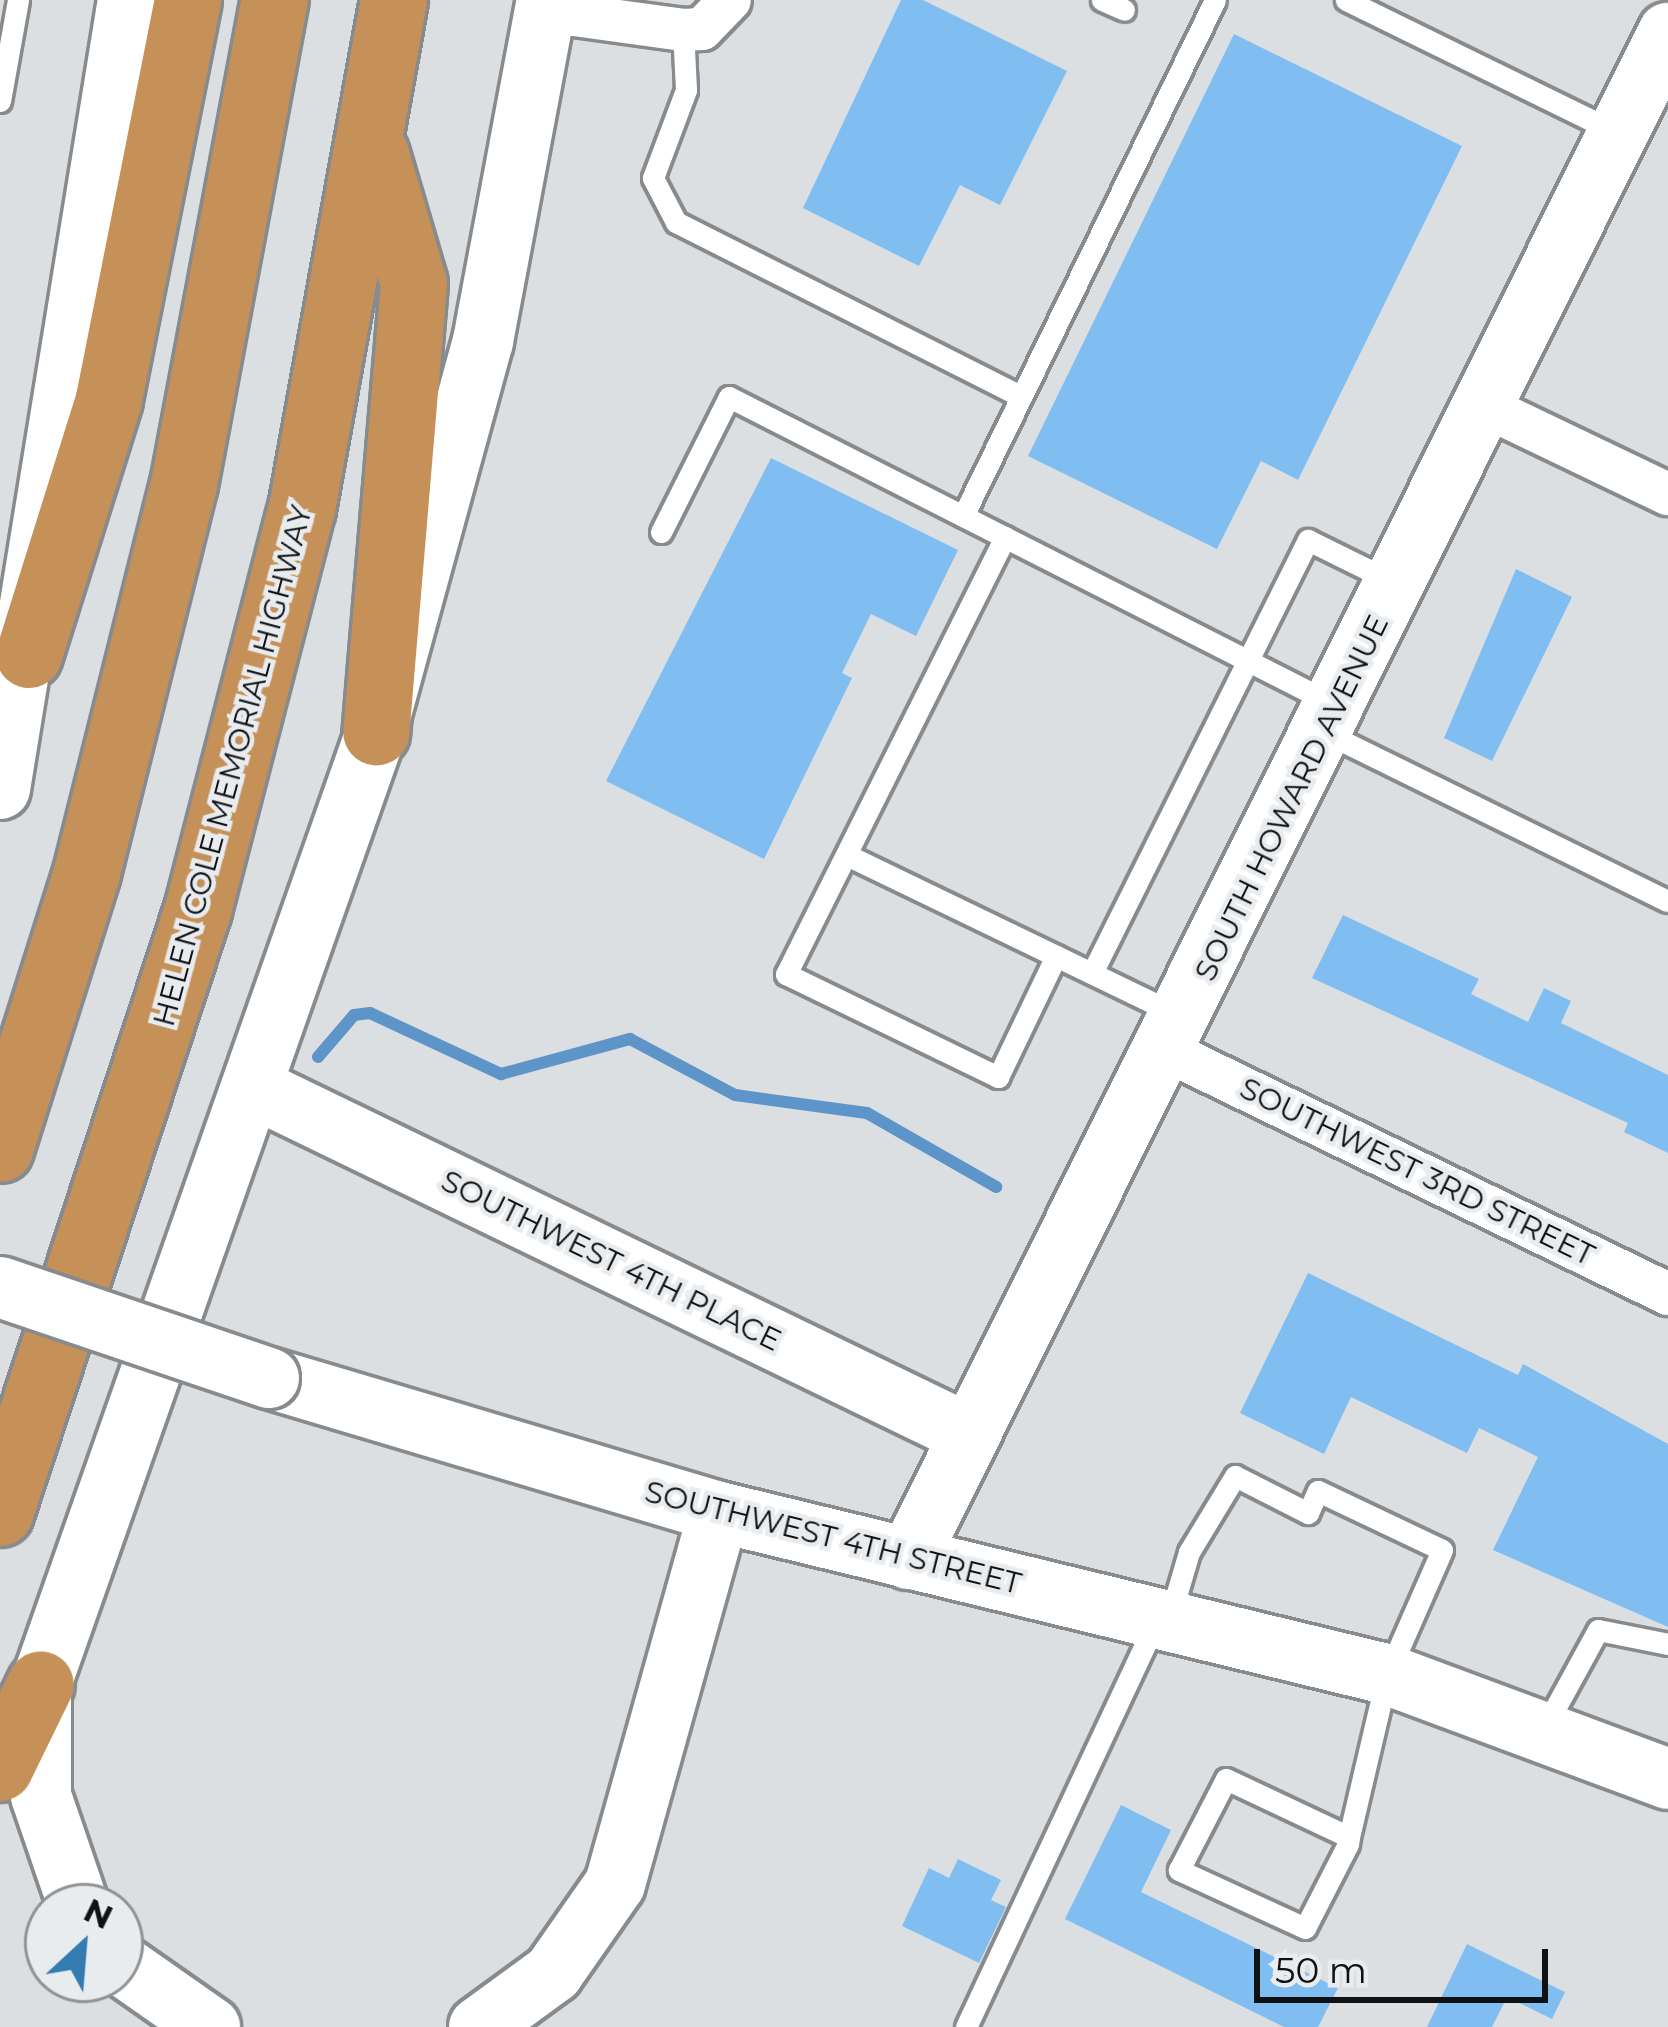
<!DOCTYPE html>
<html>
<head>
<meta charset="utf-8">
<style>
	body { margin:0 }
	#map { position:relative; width:1668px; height:2027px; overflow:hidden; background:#dbdfe2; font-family:Montserrat,sans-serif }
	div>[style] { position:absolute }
	.stream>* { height:12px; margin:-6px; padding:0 6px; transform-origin:6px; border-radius:6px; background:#5d95c9 }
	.building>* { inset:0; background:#80bef2 }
	.roads { filter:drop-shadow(3px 0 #888b8e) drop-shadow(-3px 0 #888b8e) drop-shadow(0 3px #888b8e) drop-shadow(0 -3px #888b8e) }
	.lane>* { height:21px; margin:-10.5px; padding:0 10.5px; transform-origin:10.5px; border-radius:10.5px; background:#fff }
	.street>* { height:42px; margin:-21px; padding:0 21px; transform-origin:21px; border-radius:21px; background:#fff }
	.secondary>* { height:60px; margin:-30px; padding:0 30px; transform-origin:30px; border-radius:30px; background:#fff }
	.highway>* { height:66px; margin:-33px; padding:0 33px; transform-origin:33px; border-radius:33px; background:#c59158 }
	.bridges { filter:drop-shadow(3px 0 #888b8e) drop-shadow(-3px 0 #888b8e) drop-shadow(0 3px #888b8e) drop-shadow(0 -3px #888b8e) }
	.secondary-bridge>* { height:60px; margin:-30px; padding:0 30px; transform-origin:30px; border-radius:30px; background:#fff }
	span { translate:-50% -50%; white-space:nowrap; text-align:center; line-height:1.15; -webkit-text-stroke:9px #e8ecef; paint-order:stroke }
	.street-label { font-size:30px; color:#0f1112 }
	.north { position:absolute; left:24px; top:1883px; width:120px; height:120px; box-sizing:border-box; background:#e8ecef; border:3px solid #919497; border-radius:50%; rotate:26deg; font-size:33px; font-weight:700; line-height:48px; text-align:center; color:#0f1112 }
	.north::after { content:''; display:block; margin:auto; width:42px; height:54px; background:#347baf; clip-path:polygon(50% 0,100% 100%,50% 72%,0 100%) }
	.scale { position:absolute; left:1254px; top:1949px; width:294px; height:54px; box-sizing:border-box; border:6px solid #0f1112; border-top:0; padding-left:15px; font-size:36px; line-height:42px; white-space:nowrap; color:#0f1112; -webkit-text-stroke:9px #e8ecef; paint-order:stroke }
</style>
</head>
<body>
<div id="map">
	<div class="stream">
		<div style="left:318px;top:1057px;width:55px;rotate:-49.4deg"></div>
		<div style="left:354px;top:1015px;width:16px;rotate:-7deg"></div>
		<div style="left:370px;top:1013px;width:145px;rotate:25deg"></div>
		<div style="left:501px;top:1074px;width:134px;rotate:-15.2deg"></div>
		<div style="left:630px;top:1039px;width:119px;rotate:28.1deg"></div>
		<div style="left:735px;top:1095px;width:133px;rotate:7.8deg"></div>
		<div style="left:867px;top:1113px;width:149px;rotate:29.8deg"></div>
	</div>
	<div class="building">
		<div style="clip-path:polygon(901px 0,923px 0,1067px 71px,1000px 205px,960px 185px,919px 266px,803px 208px)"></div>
		<div style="clip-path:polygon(1234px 34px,1462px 146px,1298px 480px,1261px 461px,1217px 549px,1028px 456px)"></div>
		<div style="clip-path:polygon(771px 458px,958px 550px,916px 636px,871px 614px,842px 673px,852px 678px,764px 859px,606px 781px)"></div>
		<div style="clip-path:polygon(1516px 569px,1572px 597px,1492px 761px,1444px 738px)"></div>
		<div style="clip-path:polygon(1343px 915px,1479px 979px,1471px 994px,1528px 1022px,1544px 988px,1571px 1001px,1561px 1023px,1668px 1075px,1668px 1153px,1624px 1132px,1628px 1123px,1312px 978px)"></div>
		<div style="clip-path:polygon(1308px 1273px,1518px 1375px,1523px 1364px,1668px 1444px,1668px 1627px,1493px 1550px,1538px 1457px,1479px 1428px,1467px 1453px,1351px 1397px,1324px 1454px,1240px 1413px)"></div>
		<div style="clip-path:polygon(1121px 1805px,1171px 1830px,1141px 1892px,1338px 1988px,1318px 2027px,1284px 2027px,1065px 1919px)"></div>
		<div style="clip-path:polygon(958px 1859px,1001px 1880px,991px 1900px,1006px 1907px,979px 1963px,902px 1926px,929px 1868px,949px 1878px)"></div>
		<div style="clip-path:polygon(1467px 1944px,1565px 1992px,1552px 2019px,1507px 1997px,1492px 2027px,1427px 2027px)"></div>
	</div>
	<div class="roads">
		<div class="lane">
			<div style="left:1102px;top:0;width:24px;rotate:24deg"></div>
			<div style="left:1346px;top:0;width:302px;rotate:26.1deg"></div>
			<div style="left:683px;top:30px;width:60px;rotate:87.1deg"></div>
			<div style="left:686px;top:90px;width:94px;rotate:110.6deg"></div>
			<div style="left:653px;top:178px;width:50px;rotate:62.4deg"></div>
			<div style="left:676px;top:222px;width:386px;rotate:26.8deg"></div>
			<div style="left:0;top:101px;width:103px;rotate:-79.9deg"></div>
			<div style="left:963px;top:516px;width:574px;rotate:-63.97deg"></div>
			<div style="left:661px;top:532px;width:151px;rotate:-63.3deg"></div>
			<div style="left:729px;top:397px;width:675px;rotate:26.94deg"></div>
			<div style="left:1005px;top:537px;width:489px;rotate:116.6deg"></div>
			<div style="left:786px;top:974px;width:236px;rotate:25.9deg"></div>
			<div style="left:998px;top:1077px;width:134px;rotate:-64.4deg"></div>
			<div style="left:1056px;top:956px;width:131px;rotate:25.8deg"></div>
			<div style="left:1324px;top:732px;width:383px;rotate:26.2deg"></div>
			<div style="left:847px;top:855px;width:232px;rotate:25.8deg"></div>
			<div style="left:1092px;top:973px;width:484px;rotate:-63.5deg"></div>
			<div style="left:1308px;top:540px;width:93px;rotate:26.3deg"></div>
			<div style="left:1169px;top:1620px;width:71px;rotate:-73.6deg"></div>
			<div style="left:1189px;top:1552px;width:89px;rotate:-58.8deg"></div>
			<div style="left:1235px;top:1476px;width:82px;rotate:26.9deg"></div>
			<div style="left:1308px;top:1513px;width:24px;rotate:-66deg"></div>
			<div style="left:1318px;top:1491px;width:137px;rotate:25.4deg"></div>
			<div style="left:1442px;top:1550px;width:137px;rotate:113.7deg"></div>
			<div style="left:1387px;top:1675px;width:166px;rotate:103.2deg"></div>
			<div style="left:1349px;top:1837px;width:7px;rotate:98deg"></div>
			<div style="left:1348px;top:1844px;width:94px;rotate:117.1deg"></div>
			<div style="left:1305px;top:1928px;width:139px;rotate:-155.3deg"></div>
			<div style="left:1179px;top:1870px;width:102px;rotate:-62.7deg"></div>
			<div style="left:1226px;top:1779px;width:136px;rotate:25.2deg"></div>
			<div style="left:1546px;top:1725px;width:108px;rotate:-61.3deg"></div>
			<div style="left:1598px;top:1630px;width:71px;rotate:11.3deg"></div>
			<div style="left:966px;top:2027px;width:445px;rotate:-64.9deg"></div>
		</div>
		<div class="street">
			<div style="left:545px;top:11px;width:139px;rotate:7.8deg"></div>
			<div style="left:683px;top:30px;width:19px;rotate:-3deg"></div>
			<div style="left:702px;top:29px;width:40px;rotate:-46deg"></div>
			<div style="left:1484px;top:406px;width:204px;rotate:25.6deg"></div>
			<div style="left:1167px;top:1051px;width:557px;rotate:25.87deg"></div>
		</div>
		<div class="secondary">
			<div style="left:0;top:789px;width:799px;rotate:-80.79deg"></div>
			<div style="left:254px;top:1088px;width:793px;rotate:25.85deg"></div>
			<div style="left:269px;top:1378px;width:470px;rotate:16.6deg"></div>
			<div style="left:719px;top:1512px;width:686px;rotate:13.65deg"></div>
			<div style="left:1386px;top:1674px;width:301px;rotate:20.4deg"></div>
			<div style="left:908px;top:1559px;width:1705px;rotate:-63.53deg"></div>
			<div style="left:79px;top:1907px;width:117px;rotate:-108.9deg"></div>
			<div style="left:41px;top:1796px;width:112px;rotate:-90deg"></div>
			<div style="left:41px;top:1684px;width:1009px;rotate:-70.61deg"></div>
			<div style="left:376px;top:732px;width:405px;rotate:-74.7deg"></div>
			<div style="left:483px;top:341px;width:347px;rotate:-79.4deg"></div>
			<div style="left:120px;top:1964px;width:110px;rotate:35deg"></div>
			<div style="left:479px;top:2027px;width:92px;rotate:-36.1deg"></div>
			<div style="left:553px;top:1973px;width:108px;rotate:-55.1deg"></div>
			<div style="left:615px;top:1884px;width:386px;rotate:-74.4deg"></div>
		</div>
		<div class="highway">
			<div style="left:376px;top:155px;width:134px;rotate:73.6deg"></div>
			<div style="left:414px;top:284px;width:450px;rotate:94.8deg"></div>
			<div style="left:29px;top:655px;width:268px;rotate:-72.6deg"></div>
			<div style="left:109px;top:399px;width:407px;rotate:-78.8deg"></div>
			<div style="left:0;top:1149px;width:289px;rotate:-72.5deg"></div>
			<div style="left:87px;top:873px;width:400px;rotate:-76deg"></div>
			<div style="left:184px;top:485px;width:493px;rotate:-79.4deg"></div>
			<div style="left:0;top:1513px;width:635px;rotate:-71.82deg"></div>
			<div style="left:198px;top:910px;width:414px;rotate:-75.5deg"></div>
			<div style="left:302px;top:509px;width:517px;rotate:-79.75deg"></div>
			<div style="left:0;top:1768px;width:93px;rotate:-64deg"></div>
		</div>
	</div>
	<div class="bridges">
		<div class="secondary-bridge">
			<div style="left:0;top:1287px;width:284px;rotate:18.7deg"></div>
		</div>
	</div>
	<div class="street-label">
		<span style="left:233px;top:766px;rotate:-75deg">HELEN COLE MEMORIAL HIGHWAY</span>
		<span style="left:1292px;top:798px;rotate:-64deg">SOUTH HOWARD AVENUE</span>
		<span style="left:1417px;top:1172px;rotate:26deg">SOUTHWEST 3RD STREET</span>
		<span style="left:611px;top:1261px;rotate:26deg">SOUTHWEST 4TH PLACE</span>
		<span style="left:833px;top:1538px;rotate:14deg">SOUTHWEST 4TH STREET</span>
	</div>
	<div class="north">N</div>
	<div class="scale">50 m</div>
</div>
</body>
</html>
